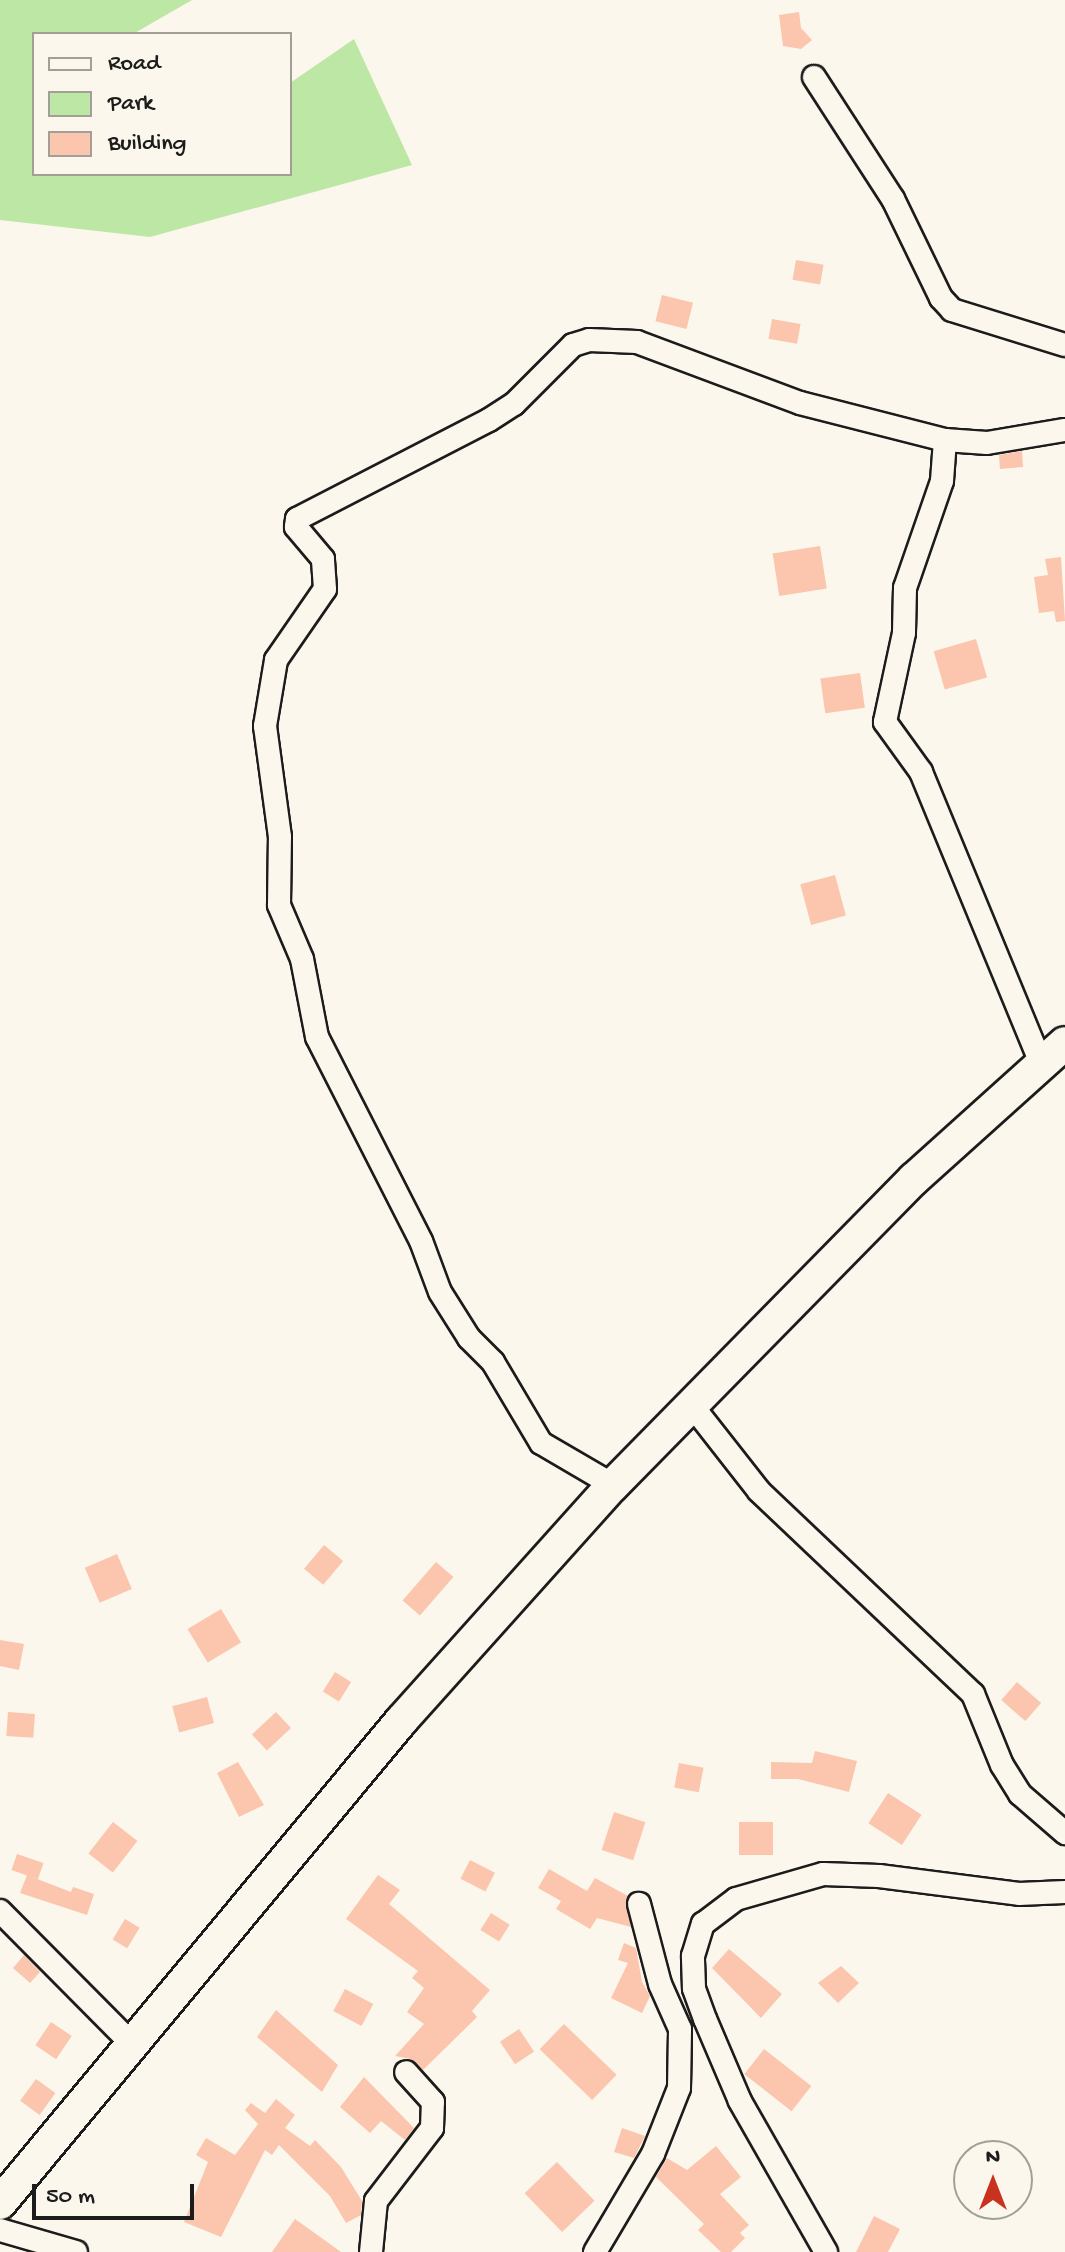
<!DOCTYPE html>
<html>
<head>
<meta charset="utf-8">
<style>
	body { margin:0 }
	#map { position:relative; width:1065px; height:2252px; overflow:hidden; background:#fbf7ec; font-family:"Gochi Hand",sans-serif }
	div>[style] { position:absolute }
	.green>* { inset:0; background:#bde7a4 }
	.building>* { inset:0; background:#fbc6ad; transform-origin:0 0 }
	.roads { filter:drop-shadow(2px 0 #1c1c1c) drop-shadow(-2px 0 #1c1c1c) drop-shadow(0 2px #1c1c1c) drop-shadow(0 -2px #1c1c1c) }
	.street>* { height:22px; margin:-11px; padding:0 11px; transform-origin:11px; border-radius:11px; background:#fbf7ec }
	.secondary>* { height:32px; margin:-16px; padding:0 16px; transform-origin:16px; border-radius:16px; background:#fbf7ec }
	span { translate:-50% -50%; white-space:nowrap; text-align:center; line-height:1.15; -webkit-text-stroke:7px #fbf7ec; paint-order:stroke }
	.legend { position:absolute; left:32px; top:32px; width:260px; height:144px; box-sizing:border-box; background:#fbf7ec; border:2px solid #a29f99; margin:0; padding:10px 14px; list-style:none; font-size:24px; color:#1c1c1c }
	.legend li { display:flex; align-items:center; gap:16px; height:40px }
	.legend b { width:40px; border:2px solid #a29f99 }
	.north { position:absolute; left:953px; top:2140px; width:80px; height:80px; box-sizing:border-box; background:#fbf7ec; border:2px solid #a29f99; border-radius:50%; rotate:0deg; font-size:22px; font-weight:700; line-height:32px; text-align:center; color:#1c1c1c }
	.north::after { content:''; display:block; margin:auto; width:28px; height:36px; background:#c8321e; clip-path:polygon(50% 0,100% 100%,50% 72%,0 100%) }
	.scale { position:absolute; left:32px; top:2184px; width:162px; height:36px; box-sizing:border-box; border:4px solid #1c1c1c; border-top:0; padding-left:10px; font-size:24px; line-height:28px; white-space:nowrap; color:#1c1c1c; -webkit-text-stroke:6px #fbf7ec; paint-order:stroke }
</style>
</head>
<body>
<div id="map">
	<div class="green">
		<div style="clip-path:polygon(0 0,192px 0,133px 34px,34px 34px,34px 174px,290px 174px,290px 83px,354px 39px,412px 165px,150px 237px,0 220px)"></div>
	</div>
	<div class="building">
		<div style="clip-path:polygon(799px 12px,801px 28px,812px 40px,801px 49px,783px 46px,779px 15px)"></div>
		<div style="left:796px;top:260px;width:28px;height:20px;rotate:10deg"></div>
		<div style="left:662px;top:295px;width:32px;height:27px;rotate:14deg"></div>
		<div style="left:772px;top:319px;width:29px;height:20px;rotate:10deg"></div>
		<div style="clip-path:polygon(1022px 451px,1023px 467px,1000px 469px,999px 455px)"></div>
		<div style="left:820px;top:546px;width:43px;height:48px;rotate:81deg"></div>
		<div style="clip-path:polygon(1061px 557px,1065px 621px,1056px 622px,1054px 611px,1039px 613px,1034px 577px,1048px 575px,1045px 559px)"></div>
		<div style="left:976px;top:639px;width:40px;height:44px;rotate:74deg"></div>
		<div style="left:860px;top:673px;width:35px;height:40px;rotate:82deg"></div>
		<div style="left:835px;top:875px;width:42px;height:36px;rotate:75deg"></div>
		<div style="left:324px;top:1545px;width:25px;height:31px;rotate:40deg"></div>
		<div style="left:117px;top:1554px;width:38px;height:35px;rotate:67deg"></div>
		<div style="left:436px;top:1562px;width:23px;height:51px;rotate:41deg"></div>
		<div style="left:221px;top:1609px;width:39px;height:39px;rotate:59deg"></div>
		<div style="clip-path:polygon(0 1640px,24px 1644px,19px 1670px,0 1666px)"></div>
		<div style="left:335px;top:1672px;width:19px;height:23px;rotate:32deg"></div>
		<div style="left:1017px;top:1682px;width:32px;height:24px;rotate:41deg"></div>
		<div style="left:207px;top:1697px;width:27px;height:36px;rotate:75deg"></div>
		<div style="left:8px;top:1712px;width:27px;height:24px;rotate:4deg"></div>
		<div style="left:276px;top:1712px;width:22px;height:33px;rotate:47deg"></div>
		<div style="clip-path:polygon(815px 1751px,857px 1761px,849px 1792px,798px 1779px,771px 1779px,771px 1762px,812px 1763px)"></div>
		<div style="clip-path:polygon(238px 1762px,264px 1805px,239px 1817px,217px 1773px)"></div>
		<div style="left:679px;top:1763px;width:25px;height:25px;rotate:11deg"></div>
		<div style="left:888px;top:1793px;width:40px;height:36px;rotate:33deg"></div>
		<div style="left:614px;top:1812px;width:33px;height:40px;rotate:18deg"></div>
		<div style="left:113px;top:1822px;width:31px;height:40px;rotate:38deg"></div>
		<div style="left:739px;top:1822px;width:34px;height:33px"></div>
		<div style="left:17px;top:1854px;width:28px;height:17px;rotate:19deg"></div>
		<div style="left:470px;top:1860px;width:28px;height:21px;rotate:27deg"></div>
		<div style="clip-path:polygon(549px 1869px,587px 1891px,595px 1878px,628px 1896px,631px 1927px,597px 1918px,590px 1929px,556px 1909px,561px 1901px,538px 1888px)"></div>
		<div style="clip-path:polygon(27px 1875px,71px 1892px,73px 1887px,94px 1894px,87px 1915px,20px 1893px)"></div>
		<div style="clip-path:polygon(378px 1875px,400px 1890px,389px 1904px,490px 1990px,472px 2011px,477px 2017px,423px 2070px,411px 2059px,395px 2056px,424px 2024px,407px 2012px,424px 1988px,412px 1978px,418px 1971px,346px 1919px)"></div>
		<div style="left:491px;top:1913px;width:22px;height:20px;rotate:32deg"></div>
		<div style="left:125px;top:1919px;width:17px;height:24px;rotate:31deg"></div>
		<div style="clip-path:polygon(624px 1943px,636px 1948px,642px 1982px,650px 1996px,642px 2013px,611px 1998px,628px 1963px,618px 1960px)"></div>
		<div style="clip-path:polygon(729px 1949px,782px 1994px,761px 2018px,712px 1968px)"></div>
		<div style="clip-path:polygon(24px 1955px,40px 1972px,30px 1983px,13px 1968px)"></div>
		<div style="clip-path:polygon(841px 1966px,859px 1983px,838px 2003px,818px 1983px)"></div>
		<div style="left:345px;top:1989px;width:32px;height:25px;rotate:28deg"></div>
		<div style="clip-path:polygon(276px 2010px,338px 2065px,322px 2092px,257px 2037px)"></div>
		<div style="left:51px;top:2022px;width:25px;height:28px;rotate:34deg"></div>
		<div style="left:564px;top:2024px;width:73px;height:35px;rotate:44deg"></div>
		<div style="left:519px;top:2029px;width:27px;height:23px;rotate:56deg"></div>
		<div style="left:764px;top:2049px;width:60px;height:32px;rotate:38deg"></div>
		<div style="clip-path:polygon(364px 2077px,414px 2128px,405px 2140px,381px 2121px,370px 2133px,340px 2107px)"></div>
		<div style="left:36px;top:2079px;width:24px;height:27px;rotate:36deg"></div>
		<div style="clip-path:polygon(276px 2099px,295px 2115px,285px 2128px,310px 2146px,315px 2140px,341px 2167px,362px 2201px,361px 2215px,346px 2223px,330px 2196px,279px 2145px,272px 2155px,265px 2150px,221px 2237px,184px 2222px,208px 2162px,196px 2155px,206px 2138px,235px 2155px,258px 2124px,245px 2110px,251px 2103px,265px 2113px)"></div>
		<div style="clip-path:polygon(622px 2128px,645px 2136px,634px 2158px,614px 2152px)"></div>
		<div style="clip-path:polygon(716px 2146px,741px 2177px,720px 2194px,749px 2225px,740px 2233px,745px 2238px,731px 2252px,721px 2252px,698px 2230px,704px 2224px,656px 2177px,667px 2158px,687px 2170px)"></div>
		<div style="left:557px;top:2162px;width:54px;height:45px;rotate:46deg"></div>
		<div style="clip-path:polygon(874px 2216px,900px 2229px,888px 2252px,856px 2252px)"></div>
		<div style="clip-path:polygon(295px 2219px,323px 2239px,341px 2252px,272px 2252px)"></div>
	</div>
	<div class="roads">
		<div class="street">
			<div style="left:814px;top:77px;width:145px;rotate:57.1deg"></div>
			<div style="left:893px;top:199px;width:110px;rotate:64.1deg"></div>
			<div style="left:941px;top:298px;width:16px;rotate:47deg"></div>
			<div style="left:952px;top:310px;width:118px;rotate:17.2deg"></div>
			<div style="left:945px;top:440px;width:41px;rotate:94.2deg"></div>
			<div style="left:942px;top:481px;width:113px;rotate:109.1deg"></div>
			<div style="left:905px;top:588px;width:45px;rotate:91.3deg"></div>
			<div style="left:904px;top:633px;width:91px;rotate:102.1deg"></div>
			<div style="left:885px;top:722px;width:62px;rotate:54.2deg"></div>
			<div style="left:921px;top:772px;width:313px;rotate:67.6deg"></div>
			<div style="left:694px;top:1408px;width:105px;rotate:51.9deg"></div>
			<div style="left:759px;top:1491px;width:295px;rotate:43.5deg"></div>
			<div style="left:973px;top:1694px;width:77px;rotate:67.8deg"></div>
			<div style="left:1002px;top:1765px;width:34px;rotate:58deg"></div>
			<div style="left:1020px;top:1794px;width:60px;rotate:40.9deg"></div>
			<div style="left:613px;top:1485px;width:83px;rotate:-149.7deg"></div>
			<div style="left:541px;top:1443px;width:94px;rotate:-120.7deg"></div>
			<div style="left:493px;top:1362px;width:34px;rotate:-135deg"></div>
			<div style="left:469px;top:1338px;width:54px;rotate:-122.2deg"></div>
			<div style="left:440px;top:1292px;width:54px;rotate:-110.4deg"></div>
			<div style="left:421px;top:1241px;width:229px;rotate:-117deg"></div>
			<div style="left:317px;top:1037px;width:79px;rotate:-100.9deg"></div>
			<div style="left:302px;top:959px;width:59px;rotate:-113.1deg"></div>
			<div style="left:279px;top:905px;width:68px;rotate:-89.2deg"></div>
			<div style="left:280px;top:837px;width:112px;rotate:-97.7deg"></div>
			<div style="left:265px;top:726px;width:67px;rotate:-80.5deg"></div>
			<div style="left:276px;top:660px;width:86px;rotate:-55.4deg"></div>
			<div style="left:325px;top:589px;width:30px;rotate:-94deg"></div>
			<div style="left:323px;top:559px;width:42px;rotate:-130.2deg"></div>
			<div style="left:296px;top:527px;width:8px;rotate:-83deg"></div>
			<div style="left:297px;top:519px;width:216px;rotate:-27.3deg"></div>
			<div style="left:489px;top:420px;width:30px;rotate:-33deg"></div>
			<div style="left:514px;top:404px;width:83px;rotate:-45deg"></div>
			<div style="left:573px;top:345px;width:17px;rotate:-17deg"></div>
			<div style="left:589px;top:340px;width:48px;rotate:2.4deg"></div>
			<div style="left:637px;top:342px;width:174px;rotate:20.5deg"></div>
			<div style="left:800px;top:403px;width:150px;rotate:14.3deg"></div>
			<div style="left:945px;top:440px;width:42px;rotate:4.1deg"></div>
			<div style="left:987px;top:443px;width:79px;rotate:-9.5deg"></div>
			<div style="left:0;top:1911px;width:189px;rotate:45.2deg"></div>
			<div style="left:0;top:2230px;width:79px;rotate:16.1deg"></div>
			<div style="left:371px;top:2252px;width:51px;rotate:-84.4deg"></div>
			<div style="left:376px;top:2201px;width:92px;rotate:-52.5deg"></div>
			<div style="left:432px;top:2128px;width:26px;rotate:-88deg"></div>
			<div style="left:433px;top:2102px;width:40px;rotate:-132deg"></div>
			<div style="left:595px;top:2252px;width:114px;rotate:-59.4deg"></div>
			<div style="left:653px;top:2154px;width:71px;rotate:-68.5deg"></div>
			<div style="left:679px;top:2088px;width:59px;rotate:-89deg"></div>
			<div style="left:680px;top:2029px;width:49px;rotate:-114deg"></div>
			<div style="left:660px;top:1984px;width:83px;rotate:-104.7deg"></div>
			<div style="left:826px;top:2252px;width:174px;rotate:-119.7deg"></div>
			<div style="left:740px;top:2101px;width:89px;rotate:-113.1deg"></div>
			<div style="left:705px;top:2019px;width:33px;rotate:-110deg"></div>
			<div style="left:694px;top:1988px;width:32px;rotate:-92deg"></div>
			<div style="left:693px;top:1956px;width:34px;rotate:-73deg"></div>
			<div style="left:703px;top:1924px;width:41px;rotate:-37.1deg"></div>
			<div style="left:736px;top:1899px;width:91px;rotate:-16deg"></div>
			<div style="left:823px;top:1874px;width:56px;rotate:2deg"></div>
			<div style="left:879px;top:1876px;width:141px;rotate:7.3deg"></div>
			<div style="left:1019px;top:1894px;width:46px;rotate:-2.5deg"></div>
		</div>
		<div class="secondary">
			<div style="left:0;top:2203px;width:627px;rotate:-50.24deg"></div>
			<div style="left:401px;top:1721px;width:317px;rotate:-48.1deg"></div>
			<div style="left:613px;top:1485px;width:429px;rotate:-45.5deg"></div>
			<div style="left:914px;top:1179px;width:203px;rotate:-42deg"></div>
		</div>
	</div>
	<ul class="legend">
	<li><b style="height:10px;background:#fbf7ec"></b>Road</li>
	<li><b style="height:22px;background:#bde7a4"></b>Park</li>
	<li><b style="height:22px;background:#fbc6ad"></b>Building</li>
	</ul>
	<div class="north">N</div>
	<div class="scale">50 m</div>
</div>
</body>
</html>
